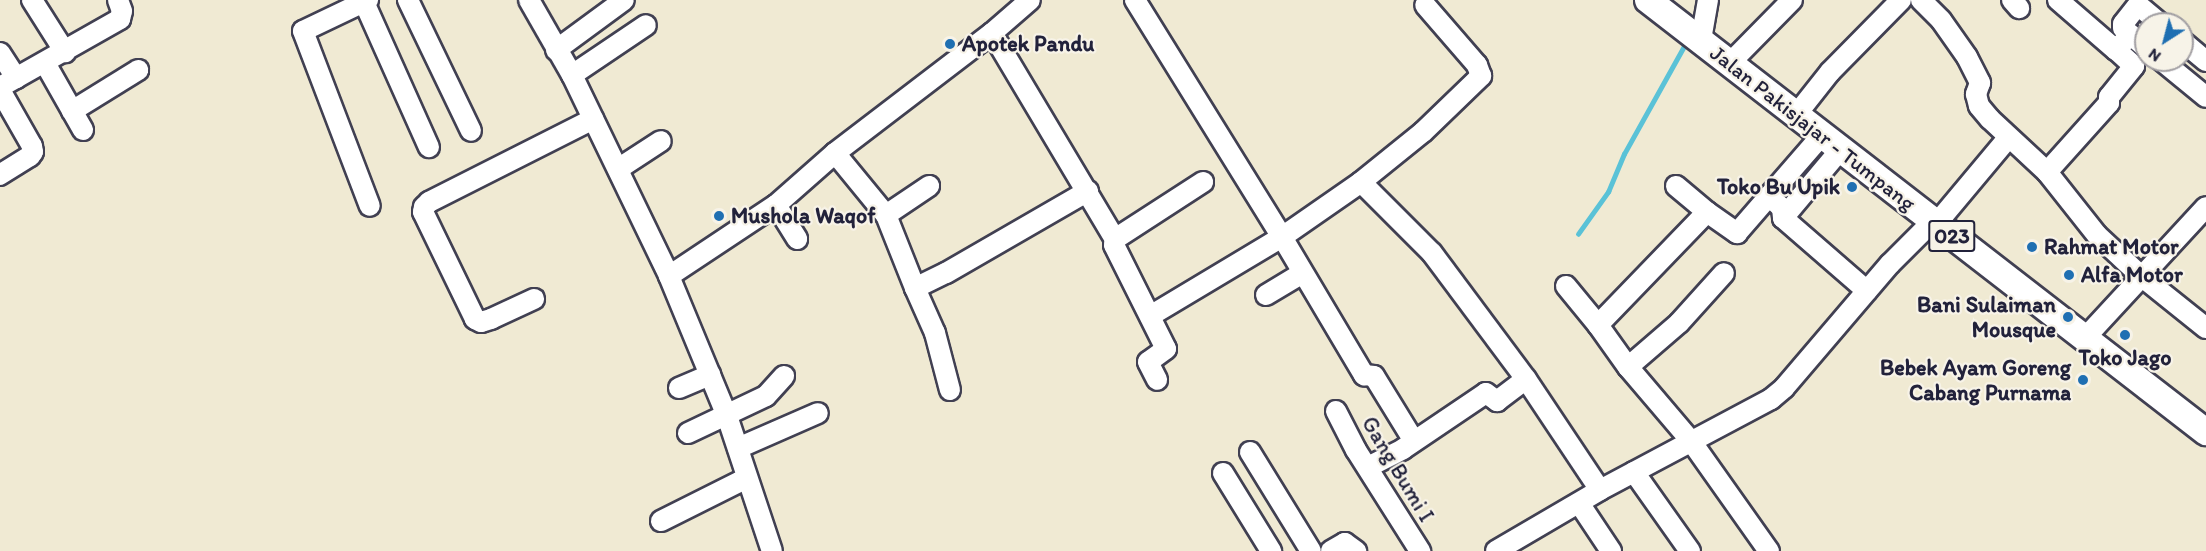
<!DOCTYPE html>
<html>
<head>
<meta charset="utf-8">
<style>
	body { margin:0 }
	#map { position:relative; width:2206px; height:551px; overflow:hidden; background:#f0ead3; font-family:Itim,sans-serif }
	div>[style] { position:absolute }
	.stream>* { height:4.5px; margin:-2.25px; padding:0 2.25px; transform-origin:2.25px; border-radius:2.25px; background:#5ac2d7 }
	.roads { filter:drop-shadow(2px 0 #414052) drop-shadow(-2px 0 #414052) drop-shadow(0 2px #414052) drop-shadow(0 -2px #414052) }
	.minor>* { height:20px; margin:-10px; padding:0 10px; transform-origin:10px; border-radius:10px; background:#fff }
	.major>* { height:26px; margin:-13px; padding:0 13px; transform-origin:13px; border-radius:13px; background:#fff }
	.dots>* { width:16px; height:16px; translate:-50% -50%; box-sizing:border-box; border:3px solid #f7f3e8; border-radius:50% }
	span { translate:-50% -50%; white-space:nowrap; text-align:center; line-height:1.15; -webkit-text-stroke:4.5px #f7f3e8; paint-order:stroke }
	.shield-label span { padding:2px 4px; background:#f7f3e8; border:2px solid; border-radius:4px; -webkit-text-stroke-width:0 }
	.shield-label { font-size:21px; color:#22223b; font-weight:700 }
	.poi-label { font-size:22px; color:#22223b; font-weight:700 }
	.left { translate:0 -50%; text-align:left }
	.right { translate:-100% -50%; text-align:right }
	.street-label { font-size:22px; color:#22223b }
	.north { position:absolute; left:2134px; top:12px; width:60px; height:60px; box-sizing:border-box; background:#f7f3e8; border:2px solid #a29fa3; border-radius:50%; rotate:216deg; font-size:16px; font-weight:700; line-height:24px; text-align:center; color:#22223b }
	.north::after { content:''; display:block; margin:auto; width:21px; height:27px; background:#1f6fb2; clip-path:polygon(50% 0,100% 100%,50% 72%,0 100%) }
</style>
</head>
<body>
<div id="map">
	<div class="stream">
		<div style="left:1578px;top:234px;width:52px;rotate:-54.5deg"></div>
		<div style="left:1608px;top:192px;width:41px;rotate:-67.2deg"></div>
		<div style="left:1624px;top:154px;width:129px;rotate:-60.9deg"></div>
	</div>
	<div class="roads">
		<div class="minor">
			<div style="left:32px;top:0;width:62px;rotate:57.6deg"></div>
			<div style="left:368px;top:0;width:72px;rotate:154.5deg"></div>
			<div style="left:303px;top:31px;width:187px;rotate:69.1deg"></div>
			<div style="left:408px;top:0;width:145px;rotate:64.3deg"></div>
			<div style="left:529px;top:0;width:86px;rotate:60.2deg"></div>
			<div style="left:572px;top:75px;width:223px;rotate:64.2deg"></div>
			<div style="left:669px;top:276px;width:152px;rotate:67.5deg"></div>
			<div style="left:727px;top:416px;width:142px;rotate:71.6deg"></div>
			<div style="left:1135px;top:0;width:279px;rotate:58.2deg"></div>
			<div style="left:1282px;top:237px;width:96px;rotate:-34.8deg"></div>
			<div style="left:1361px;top:182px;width:100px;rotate:45deg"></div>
			<div style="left:1432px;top:253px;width:157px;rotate:53.3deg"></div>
			<div style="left:1526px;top:379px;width:133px;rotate:56.3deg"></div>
			<div style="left:1921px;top:0;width:28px;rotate:45deg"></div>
			<div style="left:1941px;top:20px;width:45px;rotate:54.9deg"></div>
			<div style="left:1967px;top:57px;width:29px;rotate:63deg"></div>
			<div style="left:1980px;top:83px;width:12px;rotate:110deg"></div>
			<div style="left:1976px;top:94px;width:12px;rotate:76deg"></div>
			<div style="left:1979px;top:106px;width:17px;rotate:50deg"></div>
			<div style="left:1990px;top:119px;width:78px;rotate:42.9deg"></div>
			<div style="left:2047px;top:172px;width:80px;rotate:51.6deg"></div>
			<div style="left:2097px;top:235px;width:60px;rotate:43deg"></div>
			<div style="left:2141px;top:276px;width:83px;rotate:38.7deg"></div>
			<div style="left:2012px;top:0;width:11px;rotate:49deg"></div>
			<div style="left:2058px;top:0;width:77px;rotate:40.8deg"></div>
			<div style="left:2116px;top:50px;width:21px;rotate:-47deg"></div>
			<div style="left:364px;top:2px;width:159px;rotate:65.9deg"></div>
			<div style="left:992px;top:33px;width:240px;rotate:59.2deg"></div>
			<div style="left:1115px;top:239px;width:105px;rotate:-32.9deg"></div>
			<div style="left:1701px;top:40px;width:41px;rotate:-80.1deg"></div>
			<div style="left:2182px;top:41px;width:31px;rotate:40deg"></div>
			<div style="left:2146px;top:48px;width:30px;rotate:-139deg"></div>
			<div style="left:2123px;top:28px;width:4px;rotate:-90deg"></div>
			<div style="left:2123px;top:24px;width:24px;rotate:-52deg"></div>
			<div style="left:2138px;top:5px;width:30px;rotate:40deg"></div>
			<div style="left:556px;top:50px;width:84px;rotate:-36.3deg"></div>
			<div style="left:0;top:53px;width:30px;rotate:57deg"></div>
			<div style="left:2161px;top:60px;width:58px;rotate:39.4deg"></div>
			<div style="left:1731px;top:62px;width:87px;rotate:-45.5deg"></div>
			<div style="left:45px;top:63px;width:77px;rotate:60.4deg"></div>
			<div style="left:572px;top:75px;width:89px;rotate:-34deg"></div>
			<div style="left:0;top:87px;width:138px;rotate:-29.5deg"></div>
			<div style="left:120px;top:19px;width:8px;rotate:-76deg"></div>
			<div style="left:122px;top:11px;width:12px;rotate:-110deg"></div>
			<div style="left:0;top:90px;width:64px;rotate:60.3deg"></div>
			<div style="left:32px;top:146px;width:6px;rotate:81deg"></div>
			<div style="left:33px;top:152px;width:5px;rotate:127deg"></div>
			<div style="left:30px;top:156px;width:36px;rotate:148deg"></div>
			<div style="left:72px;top:111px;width:78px;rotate:-31.8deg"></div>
			<div style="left:1796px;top:115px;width:55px;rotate:-51.7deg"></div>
			<div style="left:1830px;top:72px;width:101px;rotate:-45.4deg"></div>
			<div style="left:835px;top:153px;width:80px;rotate:50.6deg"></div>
			<div style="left:886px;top:215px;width:79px;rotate:68.3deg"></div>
			<div style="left:915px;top:288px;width:34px;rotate:-26deg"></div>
			<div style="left:946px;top:273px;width:164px;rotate:-30deg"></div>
			<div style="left:618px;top:169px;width:51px;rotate:-33.1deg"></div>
			<div style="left:2047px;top:172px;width:93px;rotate:-48.1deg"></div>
			<div style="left:2109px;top:103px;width:6px;rotate:-90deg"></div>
			<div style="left:2109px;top:97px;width:40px;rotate:-51deg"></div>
			<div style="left:2134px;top:66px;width:24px;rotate:-138deg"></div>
			<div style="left:1361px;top:182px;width:80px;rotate:-38.9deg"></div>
			<div style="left:1423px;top:132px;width:81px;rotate:-44deg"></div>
			<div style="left:1481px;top:76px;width:12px;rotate:-110deg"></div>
			<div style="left:1477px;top:65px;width:79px;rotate:-130.9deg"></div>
			<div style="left:1676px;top:186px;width:40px;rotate:40deg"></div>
			<div style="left:1707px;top:212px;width:157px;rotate:134deg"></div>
			<div style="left:1598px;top:325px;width:52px;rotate:54.5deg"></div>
			<div style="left:1628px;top:367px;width:97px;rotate:49.6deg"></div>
			<div style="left:1691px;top:441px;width:135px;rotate:54.7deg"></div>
			<div style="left:1769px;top:196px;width:81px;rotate:-49deg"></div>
			<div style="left:776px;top:205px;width:40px;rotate:58deg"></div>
			<div style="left:1707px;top:212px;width:37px;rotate:35deg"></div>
			<div style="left:1737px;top:233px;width:49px;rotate:-49.1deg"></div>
			<div style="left:1769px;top:196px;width:18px;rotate:43deg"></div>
			<div style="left:1782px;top:208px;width:10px;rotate:84deg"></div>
			<div style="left:1783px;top:218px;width:111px;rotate:41deg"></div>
			<div style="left:886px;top:215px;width:52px;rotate:-34deg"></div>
			<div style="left:1783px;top:218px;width:90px;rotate:-50deg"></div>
			<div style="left:1115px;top:239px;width:6px;rotate:99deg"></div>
			<div style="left:1114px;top:245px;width:116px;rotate:63.4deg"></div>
			<div style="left:1166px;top:349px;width:22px;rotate:144deg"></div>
			<div style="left:1148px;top:362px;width:20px;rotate:63deg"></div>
			<div style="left:669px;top:276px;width:128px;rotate:-33.6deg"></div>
			<div style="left:776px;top:205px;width:79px;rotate:-41.4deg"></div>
			<div style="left:835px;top:153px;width:198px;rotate:-37.4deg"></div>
			<div style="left:992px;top:33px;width:50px;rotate:-41deg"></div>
			<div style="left:1566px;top:286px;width:50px;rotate:50.6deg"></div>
			<div style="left:915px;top:288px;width:49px;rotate:66deg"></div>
			<div style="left:935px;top:333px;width:59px;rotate:75.3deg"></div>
			<div style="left:1266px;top:295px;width:41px;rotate:-31deg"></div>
			<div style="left:534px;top:299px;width:47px;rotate:155.1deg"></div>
			<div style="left:491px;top:319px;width:10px;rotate:163deg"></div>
			<div style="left:481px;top:322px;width:7px;rotate:-153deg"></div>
			<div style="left:475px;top:319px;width:119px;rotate:-115.9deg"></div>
			<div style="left:423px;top:212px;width:5px;rotate:-79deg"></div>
			<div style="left:424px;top:207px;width:7px;rotate:-45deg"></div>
			<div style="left:429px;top:202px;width:184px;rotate:-26.8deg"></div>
			<div style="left:1150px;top:316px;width:154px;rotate:-30.9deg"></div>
			<div style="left:1282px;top:237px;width:161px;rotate:59.3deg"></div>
			<div style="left:1364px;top:375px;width:10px;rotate:6deg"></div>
			<div style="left:1374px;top:376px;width:76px;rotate:58.4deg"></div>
			<div style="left:2085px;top:338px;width:178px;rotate:-47.3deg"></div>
			<div style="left:1628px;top:367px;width:67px;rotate:-40.8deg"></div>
			<div style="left:1679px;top:323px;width:67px;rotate:-48deg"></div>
			<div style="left:679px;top:388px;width:34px;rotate:-23deg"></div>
			<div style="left:1336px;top:411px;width:44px;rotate:62.9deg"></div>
			<div style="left:1356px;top:450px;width:120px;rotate:57.6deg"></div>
			<div style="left:688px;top:433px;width:86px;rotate:-25.4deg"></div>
			<div style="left:766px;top:396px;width:27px;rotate:-48deg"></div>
			<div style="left:738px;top:448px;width:87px;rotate:-23.6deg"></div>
			<div style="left:1250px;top:452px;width:116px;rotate:58.4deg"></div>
			<div style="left:1368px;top:467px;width:39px;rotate:-27deg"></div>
			<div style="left:1403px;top:449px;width:100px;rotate:-34deg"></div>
			<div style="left:1486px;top:393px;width:14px;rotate:36deg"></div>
			<div style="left:1497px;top:401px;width:36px;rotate:-37deg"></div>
			<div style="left:1634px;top:472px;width:97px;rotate:54.7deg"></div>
			<div style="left:1223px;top:473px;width:92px;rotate:58.4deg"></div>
			<div style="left:1579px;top:503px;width:58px;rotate:56.3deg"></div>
			<div style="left:661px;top:521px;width:96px;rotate:-26.6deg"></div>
			<div style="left:1331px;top:551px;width:16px;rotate:-30deg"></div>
			<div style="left:1345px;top:543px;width:14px;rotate:36deg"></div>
			<div style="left:1496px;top:551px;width:121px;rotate:-30.4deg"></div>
			<div style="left:1600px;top:490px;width:194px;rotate:-28deg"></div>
			<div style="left:1771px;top:399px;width:17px;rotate:-40deg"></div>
			<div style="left:1784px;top:388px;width:163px;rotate:-49.5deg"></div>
			<div style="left:1890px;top:264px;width:61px;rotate:-45deg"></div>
			<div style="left:1933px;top:221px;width:10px;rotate:-24deg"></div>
			<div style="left:1942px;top:217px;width:103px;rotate:-50.1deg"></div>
		</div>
		<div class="major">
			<div style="left:1648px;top:0;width:706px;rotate:37.75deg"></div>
		</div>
	</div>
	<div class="dots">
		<div style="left:950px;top:44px;background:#1f6fb2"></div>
		<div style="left:1852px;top:187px;background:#1f6fb2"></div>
		<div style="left:719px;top:216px;background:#1f6fb2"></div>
		<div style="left:2032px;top:247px;background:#1f6fb2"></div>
		<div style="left:2069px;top:275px;background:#1f6fb2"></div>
		<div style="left:2068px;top:317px;background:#1f6fb2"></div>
		<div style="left:2125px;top:335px;background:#1f6fb2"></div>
		<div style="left:2083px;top:380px;background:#1f6fb2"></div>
	</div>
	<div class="shield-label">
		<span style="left:1952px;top:236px">023</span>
	</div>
	<div class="poi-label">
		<span class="left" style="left:962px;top:44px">Apotek Pandu</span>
		<span class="right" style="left:1840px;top:187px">Toko Bu Upik</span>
		<span class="left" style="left:731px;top:216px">Mushola Waqof</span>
		<span class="left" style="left:2044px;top:247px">Rahmat Motor</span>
		<span class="left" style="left:2081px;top:275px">Alfa Motor</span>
		<span class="right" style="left:2056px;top:317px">Bani Sulaiman<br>Mousque</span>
		<span style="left:2125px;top:358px">Toko Jago</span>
		<span class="right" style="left:2071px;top:380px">Bebek Ayam Goreng<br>Cabang Purnama</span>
	</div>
	<div class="street-label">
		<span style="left:1813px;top:128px;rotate:38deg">Jalan Pakisjajar - Tumpang</span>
		<span style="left:1398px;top:469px;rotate:59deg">Gang Bumi I</span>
	</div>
	<div class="north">N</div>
</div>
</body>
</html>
